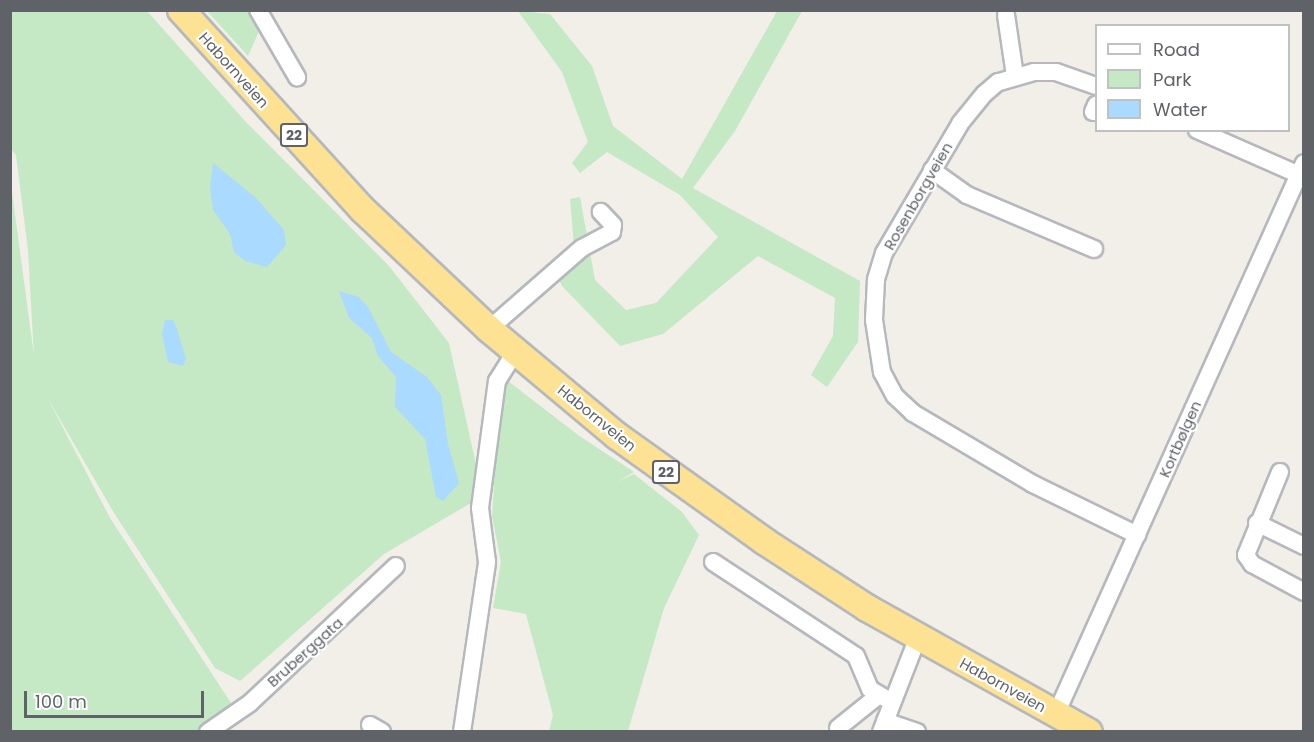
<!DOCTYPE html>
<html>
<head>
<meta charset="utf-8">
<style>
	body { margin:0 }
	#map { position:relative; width:1314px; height:742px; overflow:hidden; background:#f1efe8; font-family:Poppins,sans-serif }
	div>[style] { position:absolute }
	.green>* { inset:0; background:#c5e8c5 }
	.water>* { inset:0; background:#aadaff }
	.roads { filter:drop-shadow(2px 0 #b5b8bc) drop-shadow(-2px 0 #b5b8bc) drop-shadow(0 2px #b5b8bc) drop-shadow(0 -2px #b5b8bc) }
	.minor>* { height:16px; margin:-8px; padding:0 8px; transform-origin:8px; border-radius:8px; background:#fff }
	.highway>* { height:26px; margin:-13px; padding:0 13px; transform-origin:13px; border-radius:13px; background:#fde293 }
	span { translate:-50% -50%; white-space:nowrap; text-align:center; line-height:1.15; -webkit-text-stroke:4.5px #fff; paint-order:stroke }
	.shield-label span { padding:2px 4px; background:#fff; border:2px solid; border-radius:4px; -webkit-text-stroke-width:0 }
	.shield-label { font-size:14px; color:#5f6368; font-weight:700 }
	.street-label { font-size:15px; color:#5f6368 }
	.frame { position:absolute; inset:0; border:12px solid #5f6368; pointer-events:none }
	.legend { position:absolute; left:1095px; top:24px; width:195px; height:108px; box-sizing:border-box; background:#fff; border:2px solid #bfc1c3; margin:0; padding:8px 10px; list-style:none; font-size:18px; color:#5f6368 }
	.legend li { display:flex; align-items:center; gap:12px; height:30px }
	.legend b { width:30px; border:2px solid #bfc1c3 }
	.scale { position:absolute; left:24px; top:691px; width:180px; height:27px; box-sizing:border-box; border:3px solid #5f6368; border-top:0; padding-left:8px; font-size:18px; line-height:21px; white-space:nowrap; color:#5f6368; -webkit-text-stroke:4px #fff; paint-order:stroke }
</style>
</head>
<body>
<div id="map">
	<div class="green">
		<div style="clip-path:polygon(11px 11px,147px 11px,245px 121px,389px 266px,449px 343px,480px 482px,476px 500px,384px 554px,240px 681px,215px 668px,114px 513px,47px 397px,110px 518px,233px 706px,198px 731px,11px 731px,10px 177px,34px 356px,28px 250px,16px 155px,11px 149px)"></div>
		<div style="clip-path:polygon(207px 11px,250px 11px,260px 29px,248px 56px)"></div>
		<div style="clip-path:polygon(518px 11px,550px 14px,592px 66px,613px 126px,682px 179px,777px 11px,802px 11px,735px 131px,693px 188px,860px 281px,858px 342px,827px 387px,811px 375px,833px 336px,835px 298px,758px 256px,663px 334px,620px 346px,562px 286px,553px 266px,574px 246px,570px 199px,580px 197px,595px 280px,626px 310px,656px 303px,718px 237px,680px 195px,607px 152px,580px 173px,572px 163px,588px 142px,562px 72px)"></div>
		<div style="clip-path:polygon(508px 381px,578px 435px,634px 472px,617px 482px,634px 474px,682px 512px,699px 535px,664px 608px,628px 731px,549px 731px,553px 715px,526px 614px,493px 608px,501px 562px,492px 516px,500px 392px,503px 382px)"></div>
	</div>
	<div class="water">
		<div style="clip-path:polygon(213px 163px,256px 198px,284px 230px,286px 245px,267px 267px,245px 261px,234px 252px,230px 234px,213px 210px,210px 187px)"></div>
		<div style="clip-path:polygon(339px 291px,359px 297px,368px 307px,391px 352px,427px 377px,441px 395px,448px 444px,459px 483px,443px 501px,436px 497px,425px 439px,395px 407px,396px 377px,378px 356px,372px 338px,349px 318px)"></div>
		<div style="clip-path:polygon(165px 320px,173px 320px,176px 326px,186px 359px,183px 366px,168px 362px,162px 334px)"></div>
	</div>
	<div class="roads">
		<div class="minor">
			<div style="left:258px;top:10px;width:78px;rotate:59.8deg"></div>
			<div style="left:1006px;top:15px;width:62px;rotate:81.6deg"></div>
			<div style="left:1096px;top:86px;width:42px;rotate:-160.7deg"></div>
			<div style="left:1056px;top:72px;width:22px;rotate:180deg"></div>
			<div style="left:1034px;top:72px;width:37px;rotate:164deg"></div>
			<div style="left:998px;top:82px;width:18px;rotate:139deg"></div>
			<div style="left:984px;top:94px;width:38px;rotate:129deg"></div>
			<div style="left:960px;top:124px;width:150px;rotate:120.5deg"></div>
			<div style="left:884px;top:253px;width:28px;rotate:107deg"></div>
			<div style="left:876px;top:280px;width:40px;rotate:92.9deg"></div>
			<div style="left:874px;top:320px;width:53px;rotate:81.3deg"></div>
			<div style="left:882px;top:372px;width:27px;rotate:62deg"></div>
			<div style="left:895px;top:396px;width:25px;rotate:43deg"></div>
			<div style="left:913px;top:413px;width:139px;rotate:30.6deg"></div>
			<div style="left:1033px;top:484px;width:116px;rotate:26.1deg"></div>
			<div style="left:1093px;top:112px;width:8px;rotate:-67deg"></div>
			<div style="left:1197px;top:130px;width:109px;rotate:23.7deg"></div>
			<div style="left:932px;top:170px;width:43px;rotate:35.5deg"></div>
			<div style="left:967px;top:195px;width:138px;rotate:23deg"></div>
			<div style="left:489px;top:329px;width:123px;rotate:-41.1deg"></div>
			<div style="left:582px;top:248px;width:34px;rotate:-28deg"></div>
			<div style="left:612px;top:232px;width:7px;rotate:-82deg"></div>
			<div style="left:613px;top:225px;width:18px;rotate:-133deg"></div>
			<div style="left:1280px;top:472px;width:90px;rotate:112.3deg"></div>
			<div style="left:1246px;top:555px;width:11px;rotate:56deg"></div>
			<div style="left:1252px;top:564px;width:59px;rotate:28.3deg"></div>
			<div style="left:1257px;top:523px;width:52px;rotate:26.1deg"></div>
			<div style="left:713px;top:562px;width:171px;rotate:33.3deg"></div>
			<div style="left:856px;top:656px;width:36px;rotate:67deg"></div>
			<div style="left:870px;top:689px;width:26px;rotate:31deg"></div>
			<div style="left:1056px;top:714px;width:604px;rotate:-65.77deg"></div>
			<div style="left:885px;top:721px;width:34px;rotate:19deg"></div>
			<div style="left:370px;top:725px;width:14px;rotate:30deg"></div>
			<div style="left:838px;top:728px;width:51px;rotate:-38.7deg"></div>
			<div style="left:208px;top:732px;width:51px;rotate:-34.6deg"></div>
			<div style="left:250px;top:703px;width:200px;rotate:-43.2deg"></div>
			<div style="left:462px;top:732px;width:172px;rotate:-81.6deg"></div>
			<div style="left:487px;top:562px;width:54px;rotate:-97.4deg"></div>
			<div style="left:480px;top:508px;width:128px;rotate:-82.4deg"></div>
			<div style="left:497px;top:381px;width:34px;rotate:-58deg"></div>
			<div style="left:881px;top:732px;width:102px;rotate:-68.7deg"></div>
		</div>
		<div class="highway">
			<div style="left:181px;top:10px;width:270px;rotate:47.7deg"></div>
			<div style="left:363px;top:210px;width:173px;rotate:43.4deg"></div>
			<div style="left:489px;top:329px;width:167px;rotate:39.9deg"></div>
			<div style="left:617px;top:436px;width:181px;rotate:35.5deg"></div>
			<div style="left:764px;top:541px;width:123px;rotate:33deg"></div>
			<div style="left:867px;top:608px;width:254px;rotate:29.2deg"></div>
		</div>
	</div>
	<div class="shield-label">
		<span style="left:294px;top:135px">22</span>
		<span style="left:666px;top:472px">22</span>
	</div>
	<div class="street-label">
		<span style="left:234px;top:70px;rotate:48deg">Habornveien</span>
		<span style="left:918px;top:196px;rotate:-60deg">Rosenborgveien</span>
		<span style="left:597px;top:418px;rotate:39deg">Habornveien</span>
		<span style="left:1180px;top:439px;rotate:-66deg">Kortbølgen</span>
		<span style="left:305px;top:652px;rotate:-42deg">Bruberggata</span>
		<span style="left:1003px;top:685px;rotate:29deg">Habornveien</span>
	</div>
	<div class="frame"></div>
	<ul class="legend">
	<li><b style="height:8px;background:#fff"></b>Road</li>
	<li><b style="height:16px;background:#c5e8c5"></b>Park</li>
	<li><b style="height:16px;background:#aadaff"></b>Water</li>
	</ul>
	<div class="scale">100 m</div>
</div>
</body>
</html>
